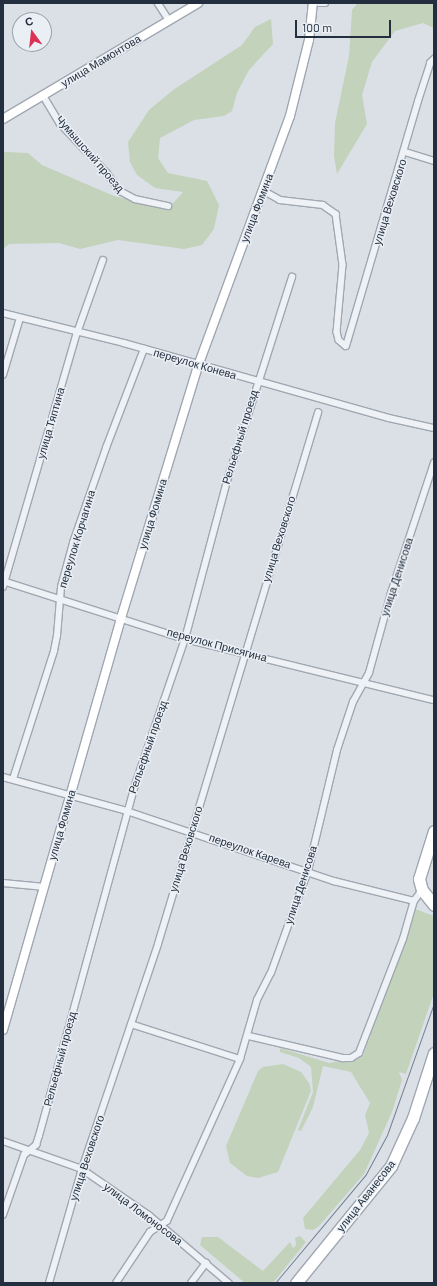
<!DOCTYPE html>
<html>
<head>
<meta charset="utf-8">
<style>
	body { margin:0 }
	#map { position:relative; width:437px; height:1286px; overflow:hidden; background:#dbe0e7; font-family:Barlow,sans-serif }
	div>[style] { position:absolute }
	.green>* { inset:0; background:#c2d2bb }
	.roads { filter:drop-shadow(1px 0 #a0a7b1) drop-shadow(-1px 0 #a0a7b1) drop-shadow(0 1px #a0a7b1) drop-shadow(0 -1px #a0a7b1) }
	.street>* { height:5.5px; margin:-2.75px; padding:0 2.75px; transform-origin:2.75px; border-radius:2.75px; background:#eef1f5 }
	.secondary>* { height:8px; margin:-4px; padding:0 4px; transform-origin:4px; border-radius:4px; background:#fff }
	.highway>* { height:11px; margin:-5.5px; padding:0 5.5px; transform-origin:5.5px; border-radius:5.5px; background:#fff }
	.tram>* { height:1px; margin:-0.5px; padding:0 0.5px; transform-origin:0.5px; border-radius:0.5px; background:#738092 }
	span { translate:-50% -50%; white-space:nowrap; text-align:center; line-height:1.15; -webkit-text-stroke:3px #eaeff5; paint-order:stroke }
	.street-label { font-size:11px; color:#232f3e }
	.frame { position:absolute; inset:0; border:4px solid #232f3e; pointer-events:none }
	.north { position:absolute; left:12px; top:12px; width:40px; height:40px; box-sizing:border-box; background:#eaeff5; border:1px solid #9aa2ac; border-radius:50%; rotate:345deg; font-size:11px; font-weight:700; line-height:16px; text-align:center; color:#232f3e }
	.north::after { content:''; display:block; margin:auto; width:14px; height:18px; background:#dc3054; clip-path:polygon(50% 0,100% 100%,50% 72%,0 100%) }
	.scale { position:absolute; left:295px; top:20px; width:96px; height:18px; box-sizing:border-box; border:2px solid #232f3e; border-top:0; padding-left:5px; font-size:12px; line-height:14px; white-space:nowrap; color:#232f3e; -webkit-text-stroke:3px #eaeff5; paint-order:stroke }
</style>
</head>
<body>
<div id="map">
	<div class="green">
		<div style="clip-path:polygon(371px 3px,434px 3px,434px 28px,423px 23px,395px 31px,372px 62px,362px 95px,367px 124px,337px 174px,334px 156px,335px 123px,349px 56px,352px 10px,357px 4px)"></div>
		<div style="clip-path:polygon(271px 19px,273px 44px,249px 70px,237px 93px,232px 111px,224px 116px,194px 120px,160px 138px,158px 158px,168px 173px,207px 181px,219px 205px,214px 229px,202px 245px,184px 249px,118px 240px,80px 249px,59px 243px,9px 244px,3px 249px,3px 153px,6px 152px,28px 153px,42px 165px,114px 196px,168px 209px,183px 192px,155px 188px,137px 175px,130px 162px,128px 142px,149px 110px,173px 90px,242px 45px,255px 27px)"></div>
		<div style="clip-path:polygon(415px 909px,434px 916px,434px 993px,406px 1074px,399px 1072px,402px 1080px,392px 1112px,364px 1174px,319px 1226px,313px 1230px,305px 1229px,303px 1218px,360px 1150px,369px 1133px,365px 1115px,370px 1103px,351px 1072px,323px 1066px,313px 1107px,301px 1131px,298px 1130px,313px 1092px,311px 1067px,299px 1058px,280px 1052px,280px 1048px,329px 1063px,363px 1056px)"></div>
		<div style="clip-path:polygon(283px 1064px,301px 1072px,309px 1083px,311px 1091px,278px 1172px,258px 1178px,247px 1176px,230px 1163px,226px 1146px,258px 1071px,263px 1067px)"></div>
		<div style="clip-path:polygon(300px 1236px,306px 1242px,273px 1283px,245px 1283px,200px 1245px,202px 1237px,218px 1237px,263px 1271px,290px 1242px,293px 1248px,296px 1245px,295px 1238px)"></div>
	</div>
	<div class="roads">
		<div class="street">
			<div style="left:158px;top:3px;width:20px;rotate:57deg"></div>
			<div style="left:319px;top:3px;width:6px"></div>
			<div style="left:43px;top:95px;width:33px;rotate:59deg"></div>
			<div style="left:60px;top:123px;width:69px;rotate:46.8deg"></div>
			<div style="left:107px;top:173px;width:22px;rotate:54deg"></div>
			<div style="left:120px;top:191px;width:17px;rotate:28deg"></div>
			<div style="left:135px;top:199px;width:34px;rotate:12deg"></div>
			<div style="left:405px;top:152px;width:30px;rotate:17deg"></div>
			<div style="left:264px;top:191px;width:18px;rotate:29deg"></div>
			<div style="left:280px;top:200px;width:43px;rotate:6.6deg"></div>
			<div style="left:323px;top:205px;width:16px;rotate:35deg"></div>
			<div style="left:336px;top:214px;width:51px;rotate:82.2deg"></div>
			<div style="left:343px;top:265px;width:67px;rotate:95.1deg"></div>
			<div style="left:337px;top:332px;width:8px;rotate:76deg"></div>
			<div style="left:339px;top:340px;width:9px;rotate:41deg"></div>
			<div style="left:346px;top:346px;width:255px;rotate:-73.6deg"></div>
			<div style="left:418px;top:101px;width:40px;rotate:-72deg"></div>
			<div style="left:430px;top:63px;width:6px;rotate:-45deg"></div>
			<div style="left:3px;top:313px;width:125px;rotate:13.9deg"></div>
			<div style="left:124px;top:343px;width:275px;rotate:15.8deg"></div>
			<div style="left:389px;top:418px;width:46px;rotate:12.5deg"></div>
			<div style="left:3px;top:375px;width:59px;rotate:-73.4deg"></div>
			<div style="left:3px;top:581px;width:191px;rotate:17.7deg"></div>
			<div style="left:185px;top:639px;width:256px;rotate:13.8deg"></div>
			<div style="left:3px;top:587px;width:265px;rotate:-73.8deg"></div>
			<div style="left:77px;top:333px;width:77px;rotate:-70.4deg"></div>
			<div style="left:3px;top:777px;width:129px;rotate:15.3deg"></div>
			<div style="left:127px;top:811px;width:219px;rotate:18.7deg"></div>
			<div style="left:334px;top:881px;width:82px;rotate:14deg"></div>
			<div style="left:13px;top:779px;width:134px;rotate:-72.2deg"></div>
			<div style="left:54px;top:651px;width:15px;rotate:-79deg"></div>
			<div style="left:57px;top:636px;width:49px;rotate:-85.3deg"></div>
			<div style="left:61px;top:587px;width:46px;rotate:-74.7deg"></div>
			<div style="left:73px;top:543px;width:101px;rotate:-70.8deg"></div>
			<div style="left:106px;top:448px;width:106px;rotate:-69deg"></div>
			<div style="left:3px;top:883px;width:42px;rotate:5.4deg"></div>
			<div style="left:131px;top:1024px;width:114px;rotate:17.8deg"></div>
			<div style="left:249px;top:1036px;width:97px;rotate:13.2deg"></div>
			<div style="left:343px;top:1058px;width:8px"></div>
			<div style="left:351px;top:1058px;width:9px;rotate:-32deg"></div>
			<div style="left:359px;top:1053px;width:122px;rotate:-68.9deg"></div>
			<div style="left:403px;top:939px;width:40px;rotate:-74deg"></div>
			<div style="left:414px;top:901px;width:14px;rotate:-54deg"></div>
			<div style="left:3px;top:1141px;width:84px;rotate:19.5deg"></div>
			<div style="left:82px;top:1169px;width:81px;rotate:34.5deg"></div>
			<div style="left:149px;top:1215px;width:105px;rotate:40.4deg"></div>
			<div style="left:3px;top:1215px;width:64px;rotate:-70.7deg"></div>
			<div style="left:24px;top:1155px;width:16px;rotate:-40deg"></div>
			<div style="left:36px;top:1145px;width:9px;rotate:-72deg"></div>
			<div style="left:39px;top:1136px;width:364px;rotate:-74.7deg"></div>
			<div style="left:135px;top:785px;width:154px;rotate:-71.1deg"></div>
			<div style="left:185px;top:639px;width:163px;rotate:-75.1deg"></div>
			<div style="left:227px;top:481px;width:214px;rotate:-72.3deg"></div>
			<div style="left:49px;top:1283px;width:119px;rotate:-73.9deg"></div>
			<div style="left:82px;top:1169px;width:237px;rotate:-71.3deg"></div>
			<div style="left:158px;top:944px;width:555px;rotate:-73.23deg"></div>
			<div style="left:116px;top:1283px;width:61px;rotate:-56.3deg"></div>
			<div style="left:150px;top:1232px;width:20px;rotate:-33deg"></div>
			<div style="left:167px;top:1221px;width:178px;rotate:-65.7deg"></div>
			<div style="left:240px;top:1059px;width:61px;rotate:-73.9deg"></div>
			<div style="left:257px;top:1000px;width:30px;rotate:-63deg"></div>
			<div style="left:271px;top:973px;width:109px;rotate:-70.1deg"></div>
			<div style="left:308px;top:871px;width:124px;rotate:-76.5deg"></div>
			<div style="left:337px;top:750px;width:51px;rotate:-71.6deg"></div>
			<div style="left:353px;top:702px;width:33px;rotate:-61deg"></div>
			<div style="left:369px;top:673px;width:83px;rotate:-74.6deg"></div>
			<div style="left:391px;top:593px;width:137px;rotate:-71.7deg"></div>
			<div style="left:191px;top:1283px;width:25px;rotate:-53deg"></div>
		</div>
		<div class="secondary">
			<div style="left:3px;top:119px;width:227px;rotate:-30.7deg"></div>
			<div style="left:3px;top:1030px;width:429px;rotate:-74deg"></div>
			<div style="left:121px;top:618px;width:264px;rotate:-73deg"></div>
			<div style="left:198px;top:366px;width:266px;rotate:-69.8deg"></div>
			<div style="left:290px;top:116px;width:78px;rotate:-76deg"></div>
			<div style="left:309px;top:40px;width:37px;rotate:-84deg"></div>
		</div>
		<div class="highway">
			<div style="left:434px;top:831px;width:50px;rotate:107.4deg"></div>
			<div style="left:419px;top:879px;width:11px;rotate:75deg"></div>
			<div style="left:422px;top:890px;width:19px;rotate:51deg"></div>
			<div style="left:296px;top:1283px;width:151px;rotate:-50.9deg"></div>
			<div style="left:391px;top:1166px;width:53px;rotate:-65.4deg"></div>
			<div style="left:413px;top:1118px;width:68px;rotate:-72.1deg"></div>
		</div>
	</div>
	<div class="tram">
		<div style="left:275px;top:1283px;width:142px;rotate:-50.1deg"></div>
		<div style="left:366px;top:1174px;width:44px;rotate:-61.7deg"></div>
		<div style="left:387px;top:1135px;width:140px;rotate:-70.4deg"></div>
	</div>
	<div class="street-label">
		<span style="left:101px;top:61px;rotate:-31deg">улица Мамонтова</span>
		<span style="left:90px;top:154px;rotate:49deg">Чумышский проезд</span>
		<span style="left:390px;top:202px;rotate:-73deg">улица Веховского</span>
		<span style="left:257px;top:208px;rotate:-69deg">улица Фомина</span>
		<span style="left:195px;top:364px;rotate:16deg">переулок Конева</span>
		<span style="left:51px;top:423px;rotate:-74deg">улица Тяптина</span>
		<span style="left:240px;top:437px;rotate:-73deg">Рельефный проезд</span>
		<span style="left:153px;top:514px;rotate:-73deg">улица Фомина</span>
		<span style="left:77px;top:539px;rotate:-73deg">переулок Корчагина</span>
		<span style="left:279px;top:539px;rotate:-73deg">улица Веховского</span>
		<span style="left:397px;top:577px;rotate:-72deg">улица Денисова</span>
		<span style="left:217px;top:645px;rotate:15deg">переулок Присягина</span>
		<span style="left:148px;top:747px;rotate:-71deg">Рельефный проезд</span>
		<span style="left:62px;top:825px;rotate:-74deg">улица Фомина</span>
		<span style="left:186px;top:849px;rotate:-73deg">улица Веховского</span>
		<span style="left:250px;top:851px;rotate:19deg">переулок Карева</span>
		<span style="left:301px;top:885px;rotate:-72deg">улица Денисова</span>
		<span style="left:60px;top:1059px;rotate:-75deg">Рельефный проезд</span>
		<span style="left:87px;top:1158px;rotate:-72deg">улица Веховского</span>
		<span style="left:366px;top:1196px;rotate:-52deg">улица Аванесова</span>
		<span style="left:143px;top:1214px;rotate:37deg">улица Ломоносова</span>
	</div>
	<div class="frame"></div>
	<div class="north">С</div>
	<div class="scale">100 m</div>
</div>
</body>
</html>
